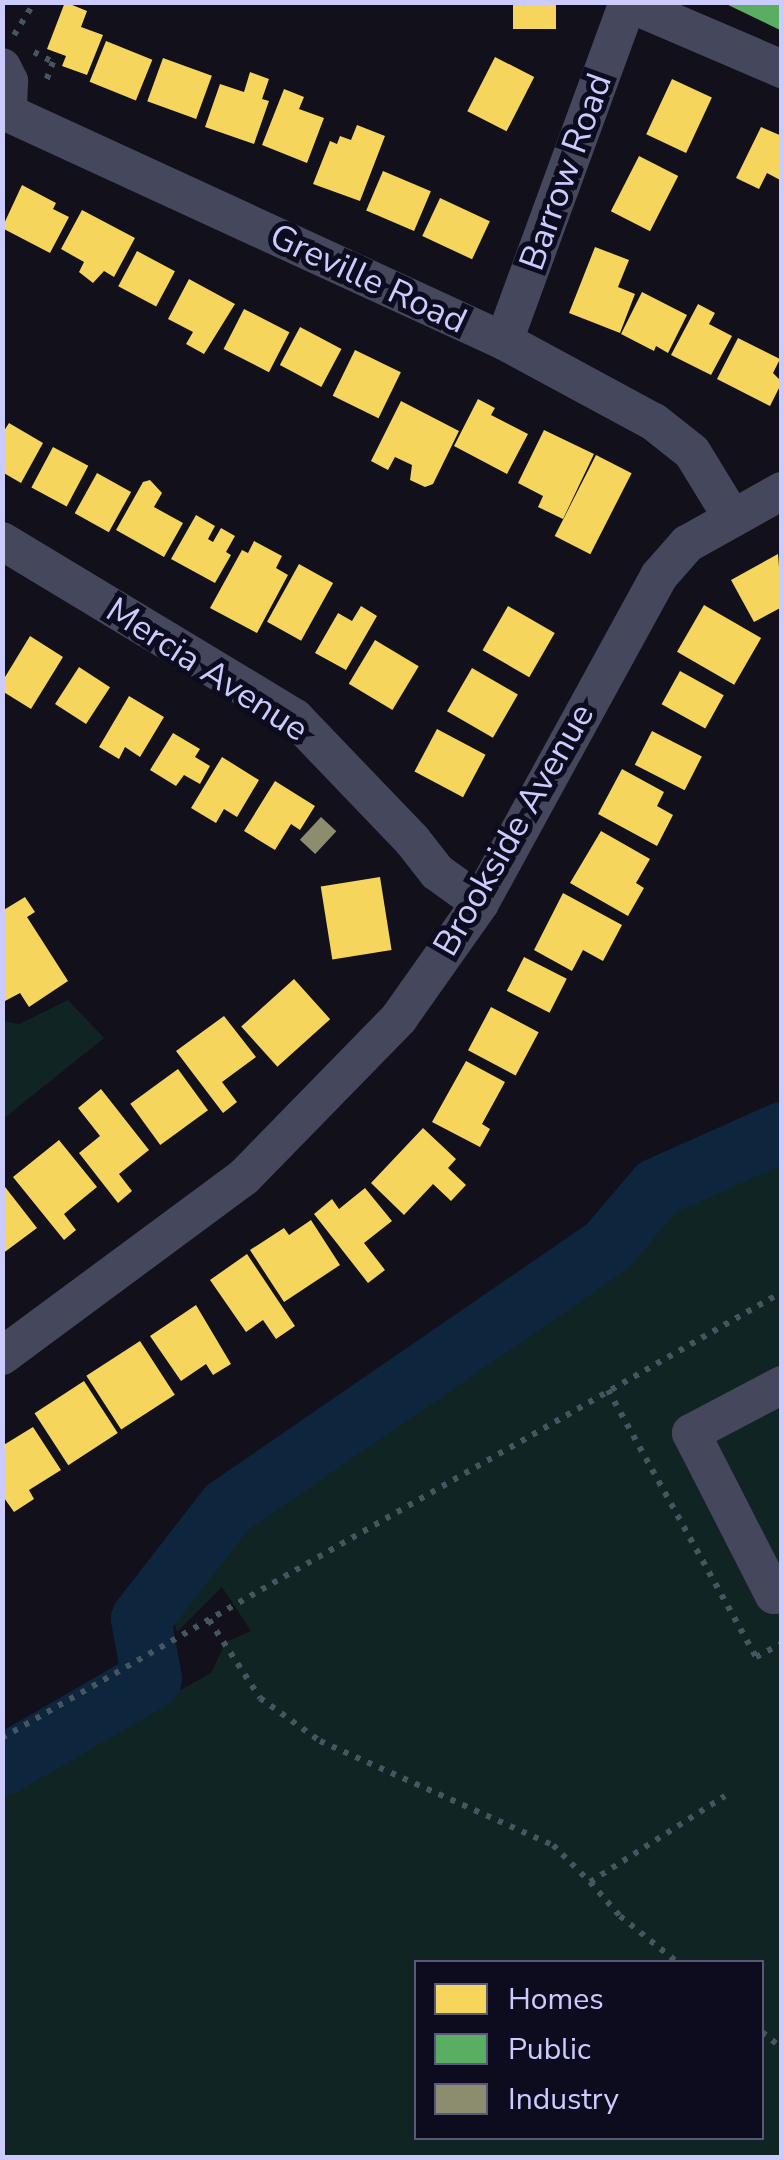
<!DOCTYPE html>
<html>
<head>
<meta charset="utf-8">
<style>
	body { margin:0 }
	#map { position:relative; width:784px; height:2160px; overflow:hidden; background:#11101b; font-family:"Nunito Sans",sans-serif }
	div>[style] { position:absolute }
	.green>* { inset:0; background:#102523 }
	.homes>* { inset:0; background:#f6d55c; transform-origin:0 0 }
	.public>* { inset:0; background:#5aae61 }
	.industry>* { inset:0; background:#8c8c6e; transform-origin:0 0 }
	.river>* { height:60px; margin:-30px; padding:0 30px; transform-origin:30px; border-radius:30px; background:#0d263e }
	.path>* { height:6px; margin-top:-3px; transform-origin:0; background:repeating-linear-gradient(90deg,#465660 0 5px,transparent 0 13px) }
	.minor>* { height:38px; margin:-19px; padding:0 19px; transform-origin:19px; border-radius:19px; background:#45475c }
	span { translate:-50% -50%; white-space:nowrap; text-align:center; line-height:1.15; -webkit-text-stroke:10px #0d0c1f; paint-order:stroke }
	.street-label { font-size:35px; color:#cbcbfe }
	.frame { position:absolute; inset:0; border:5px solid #cbcbfe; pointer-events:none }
	.legend { position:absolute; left:414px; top:1960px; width:350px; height:180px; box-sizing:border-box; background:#0d0c1f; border:2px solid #595878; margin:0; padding:12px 18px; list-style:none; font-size:30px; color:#cbcbfe }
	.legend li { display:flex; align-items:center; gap:20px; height:50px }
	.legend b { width:50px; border:2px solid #595878 }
</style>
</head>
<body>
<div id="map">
	<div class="green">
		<div style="clip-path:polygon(68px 1000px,104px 1038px,3px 1119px,3px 1021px,19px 1024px)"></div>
		<div style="clip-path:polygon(evenodd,781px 1132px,781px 2157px,3px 2157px,2px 1790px,211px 1673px,226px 1642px,251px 1631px,222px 1587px,177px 1632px,167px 1592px,227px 1508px,606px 1248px,655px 1185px,781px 1132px,417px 1962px,762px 1962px,762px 2138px,417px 2138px,417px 1962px)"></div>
	</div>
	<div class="homes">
		<div style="clip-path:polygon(65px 2px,87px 11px,81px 27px,103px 35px,87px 75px,62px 66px,66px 56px,47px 49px)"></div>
		<div style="left:513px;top:2px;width:43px;height:27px"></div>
		<div style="left:106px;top:41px;width:50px;height:44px;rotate:22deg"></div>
		<div style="left:495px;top:57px;width:44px;height:61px;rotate:27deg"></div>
		<div style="left:163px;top:58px;width:52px;height:46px;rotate:20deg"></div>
		<div style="clip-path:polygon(250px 72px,269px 79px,262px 99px,269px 101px,254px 144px,205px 127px,220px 84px,244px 92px)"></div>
		<div style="left:672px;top:79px;width:44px;height:61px;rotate:25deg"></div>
		<div style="clip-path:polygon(284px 89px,304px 97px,299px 109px,324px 118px,307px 163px,262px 145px)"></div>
		<div style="clip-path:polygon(357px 125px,385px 136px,360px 201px,313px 184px,330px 141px,337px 144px,340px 136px,351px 140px)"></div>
		<div style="clip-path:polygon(761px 127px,782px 136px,782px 181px,767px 173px,759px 189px,736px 178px)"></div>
		<div style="left:639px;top:156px;width:44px;height:62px;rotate:27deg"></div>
		<div style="left:383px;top:171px;width:52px;height:43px;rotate:23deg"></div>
		<div style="clip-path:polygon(22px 185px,56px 203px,53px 209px,69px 217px,50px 253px,2px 228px)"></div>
		<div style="left:440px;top:198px;width:55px;height:42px;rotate:25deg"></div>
		<div style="clip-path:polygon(82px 210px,135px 238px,114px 277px,104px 271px,93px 283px,79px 272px,84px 262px,61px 249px)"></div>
		<div style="clip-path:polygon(595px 247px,629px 260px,618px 287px,635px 294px,620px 333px,569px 313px)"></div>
		<div style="left:137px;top:251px;width:43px;height:40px;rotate:28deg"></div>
		<div style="clip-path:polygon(189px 279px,235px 304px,204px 354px,186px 344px,193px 332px,168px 319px)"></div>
		<div style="clip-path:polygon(642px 292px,687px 315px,668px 353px,656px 346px,654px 351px,621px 334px)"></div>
		<div style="clip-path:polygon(698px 304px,715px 313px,709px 324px,732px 336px,711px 375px,671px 355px)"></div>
		<div style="left:244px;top:309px;width:51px;height:45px;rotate:27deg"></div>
		<div style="left:300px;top:327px;width:47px;height:43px;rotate:28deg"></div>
		<div style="clip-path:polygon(738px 338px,780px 359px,773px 373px,782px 382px,770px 406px,717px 379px)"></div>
		<div style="left:355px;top:350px;width:51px;height:51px;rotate:26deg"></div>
		<div style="clip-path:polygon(478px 399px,495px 408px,491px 415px,528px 434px,507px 474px,454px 446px)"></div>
		<div style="clip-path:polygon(401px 401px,459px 431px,433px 484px,425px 487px,410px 480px,412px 465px,395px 457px,388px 470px,371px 461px)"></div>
		<div style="clip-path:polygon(9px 423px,43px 443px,21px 483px,2px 472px,2px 434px)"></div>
		<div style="clip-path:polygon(544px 430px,594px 454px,563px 519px,538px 507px,543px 496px,518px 483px)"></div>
		<div style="left:53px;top:447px;width:40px;height:46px;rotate:28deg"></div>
		<div style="left:596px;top:455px;width:40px;height:91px;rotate:27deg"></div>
		<div style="left:97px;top:473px;width:39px;height:46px;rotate:29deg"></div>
		<div style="clip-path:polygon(150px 480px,162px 493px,154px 507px,183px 523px,164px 557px,116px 530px,143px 482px)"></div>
		<div style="clip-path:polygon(196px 515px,215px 526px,208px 539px,213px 542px,221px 528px,235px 536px,226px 552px,231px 555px,215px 583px,171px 559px)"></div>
		<div style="clip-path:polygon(254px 541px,282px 556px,276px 568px,288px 575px,257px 633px,210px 608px,242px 550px,248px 553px)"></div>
		<div style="clip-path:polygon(778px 554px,782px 607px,754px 622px,731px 580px)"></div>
		<div style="left:299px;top:564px;width:39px;height:66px;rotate:29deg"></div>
		<div style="left:704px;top:605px;width:66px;height:54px;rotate:30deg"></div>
		<div style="clip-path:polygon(361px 606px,377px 616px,346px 670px,315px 653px,338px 613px,352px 621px)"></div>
		<div style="left:508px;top:606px;width:54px;height:51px;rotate:30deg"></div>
		<div style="clip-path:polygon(30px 636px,63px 657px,31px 709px,2px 691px,2px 682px)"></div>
		<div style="left:375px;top:640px;width:51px;height:51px;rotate:31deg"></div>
		<div style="left:79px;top:667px;width:37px;height:44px;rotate:33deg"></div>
		<div style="left:472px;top:668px;width:53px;height:50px;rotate:30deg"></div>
		<div style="left:680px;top:671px;width:50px;height:38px;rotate:29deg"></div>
		<div style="clip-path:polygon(129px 696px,164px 717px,140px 757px,125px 747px,119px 759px,99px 747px)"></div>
		<div style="left:437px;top:729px;width:55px;height:48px;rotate:28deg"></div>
		<div style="left:652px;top:731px;width:56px;height:38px;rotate:27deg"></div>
		<div style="clip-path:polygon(173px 733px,200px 749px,195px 757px,210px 766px,200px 784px,184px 775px,176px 786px,150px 770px)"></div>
		<div style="clip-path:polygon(222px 757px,259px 780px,237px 817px,224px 809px,216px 823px,191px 808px)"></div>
		<div style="clip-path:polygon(622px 769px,664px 792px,657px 806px,673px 815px,657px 846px,598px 814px)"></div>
		<div style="clip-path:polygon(275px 781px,315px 806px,300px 830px,291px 824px,275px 850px,244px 831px)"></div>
		<div style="clip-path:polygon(601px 831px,650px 859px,636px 883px,644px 888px,628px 916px,570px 883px)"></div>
		<div style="left:380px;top:877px;width:74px;height:60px;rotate:81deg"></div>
		<div style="clip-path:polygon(563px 893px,622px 925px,603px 961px,583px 950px,572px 971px,534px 950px)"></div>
		<div style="clip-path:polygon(25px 897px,35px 912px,27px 917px,68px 981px,29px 1007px,20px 993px,5px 1001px,2px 998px,2px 911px)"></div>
		<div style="left:524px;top:957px;width:48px;height:38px;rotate:27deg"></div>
		<div style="left:294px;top:979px;width:54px;height:71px;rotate:48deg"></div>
		<div style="left:491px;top:1007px;width:54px;height:49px;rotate:28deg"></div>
		<div style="clip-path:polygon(224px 1016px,256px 1057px,222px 1082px,237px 1102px,223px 1113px,176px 1051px)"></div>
		<div style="clip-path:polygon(466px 1061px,505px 1082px,482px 1124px,490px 1129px,480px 1147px,432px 1122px)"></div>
		<div style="left:178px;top:1069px;width:51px;height:59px;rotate:54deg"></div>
		<div style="clip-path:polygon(101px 1089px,149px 1150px,119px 1174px,132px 1191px,118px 1203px,79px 1153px,100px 1136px,78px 1108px)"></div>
		<div style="clip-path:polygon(423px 1128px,456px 1159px,448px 1168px,466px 1185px,451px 1201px,433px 1184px,404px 1215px,371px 1183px)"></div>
		<div style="clip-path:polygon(59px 1140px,97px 1187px,64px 1214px,76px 1230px,64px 1240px,13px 1177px)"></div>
		<div style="clip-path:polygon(2px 1183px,37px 1228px,2px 1254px)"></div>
		<div style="clip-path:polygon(365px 1188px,392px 1221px,364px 1243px,385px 1270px,368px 1283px,314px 1214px,332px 1199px,339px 1209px)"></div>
		<div style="clip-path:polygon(311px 1220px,340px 1265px,284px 1302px,250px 1250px,284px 1228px,289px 1235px)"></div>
		<div style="clip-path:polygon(247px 1254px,295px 1326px,276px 1339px,263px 1320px,246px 1332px,210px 1280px)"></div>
		<div style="clip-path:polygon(196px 1305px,231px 1364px,213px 1375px,206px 1364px,181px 1381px,150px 1336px)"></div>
		<div style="left:140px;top:1341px;width:64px;height:64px;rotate:57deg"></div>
		<div style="left:84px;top:1381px;width:62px;height:59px;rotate:57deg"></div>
		<div style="clip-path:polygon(33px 1427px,61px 1470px,29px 1490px,34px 1499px,14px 1512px,2px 1495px,2px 1446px)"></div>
	</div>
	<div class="public">
		<div style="clip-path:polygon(722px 2px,782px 2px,782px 31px)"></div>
	</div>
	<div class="industry">
		<div style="left:321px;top:817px;width:21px;height:31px;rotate:43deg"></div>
	</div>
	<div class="river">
		<div style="left:2px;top:1766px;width:173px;rotate:-30.1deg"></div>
		<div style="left:152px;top:1679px;width:61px;rotate:-100.4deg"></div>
		<div style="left:141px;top:1619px;width:140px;rotate:-52.2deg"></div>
		<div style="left:227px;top:1508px;width:460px;rotate:-34.5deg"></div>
		<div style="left:606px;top:1248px;width:79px;rotate:-49.6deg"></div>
		<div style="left:657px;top:1188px;width:137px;rotate:-24.1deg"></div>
	</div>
	<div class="path">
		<div style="left:14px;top:35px;width:39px;rotate:-58deg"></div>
		<div style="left:34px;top:52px;width:21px;rotate:28deg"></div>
		<div style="left:53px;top:62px;width:20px;rotate:110deg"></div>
		<div style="left:608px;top:1390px;width:305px;rotate:61deg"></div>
		<div style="left:756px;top:1657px;width:30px;rotate:-28deg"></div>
		<div style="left:209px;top:1620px;width:93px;rotate:56.8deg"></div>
		<div style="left:260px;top:1698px;width:74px;rotate:35.6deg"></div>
		<div style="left:320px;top:1741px;width:255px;rotate:24.1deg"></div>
		<div style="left:553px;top:1845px;width:52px;rotate:45deg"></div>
		<div style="left:590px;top:1882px;width:160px;rotate:-32.5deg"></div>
		<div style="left:2px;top:1738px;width:899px;rotate:-29.76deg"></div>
		<div style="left:590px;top:1882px;width:45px;rotate:48.6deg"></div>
		<div style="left:620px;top:1916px;width:73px;rotate:38.9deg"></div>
		<div style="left:762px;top:2032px;width:26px;rotate:39deg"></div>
	</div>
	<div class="minor">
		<div style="left:628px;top:3px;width:168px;rotate:23.2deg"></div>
		<div style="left:2px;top:67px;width:16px;rotate:63deg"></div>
		<div style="left:9px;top:81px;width:32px;rotate:92deg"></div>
		<div style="left:8px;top:113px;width:546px;rotate:24.69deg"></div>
		<div style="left:504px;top:341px;width:170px;rotate:28.4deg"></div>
		<div style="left:654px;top:422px;width:48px;rotate:38.3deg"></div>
		<div style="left:692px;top:452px;width:75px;rotate:58.6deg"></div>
		<div style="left:504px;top:341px;width:361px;rotate:-69.9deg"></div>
		<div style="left:2px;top:541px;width:342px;rotate:31.1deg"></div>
		<div style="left:295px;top:718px;width:169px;rotate:46.2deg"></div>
		<div style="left:412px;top:840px;width:41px;rotate:52deg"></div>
		<div style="left:437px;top:872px;width:53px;rotate:35.8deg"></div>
		<div style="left:2px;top:1356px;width:301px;rotate:-36.5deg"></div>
		<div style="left:244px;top:1177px;width:222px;rotate:-45.7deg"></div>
		<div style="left:399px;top:1018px;width:141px;rotate:-54.8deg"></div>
		<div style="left:480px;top:903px;width:373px;rotate:-61.3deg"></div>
		<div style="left:659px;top:576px;width:43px;rotate:-48.8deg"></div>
		<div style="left:687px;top:544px;width:109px;rotate:-29.2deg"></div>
		<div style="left:782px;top:1385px;width:103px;rotate:152.2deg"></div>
		<div style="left:691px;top:1433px;width:182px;rotate:62.9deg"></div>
		<div style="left:774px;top:1595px;width:9px;rotate:-32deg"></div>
	</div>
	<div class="street-label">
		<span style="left:566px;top:172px;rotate:-70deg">Barrow Road</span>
		<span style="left:368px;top:279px;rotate:25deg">Greville Road</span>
		<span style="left:207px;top:670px;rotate:33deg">Mercia Avenue</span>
		<span style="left:514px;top:830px;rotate:-60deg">Brookside Avenue</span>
	</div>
	<div class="frame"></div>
	<ul class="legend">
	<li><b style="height:28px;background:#f6d55c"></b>Homes</li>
	<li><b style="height:28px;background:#5aae61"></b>Public</li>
	<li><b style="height:28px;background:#8c8c6e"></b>Industry</li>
	</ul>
</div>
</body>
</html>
